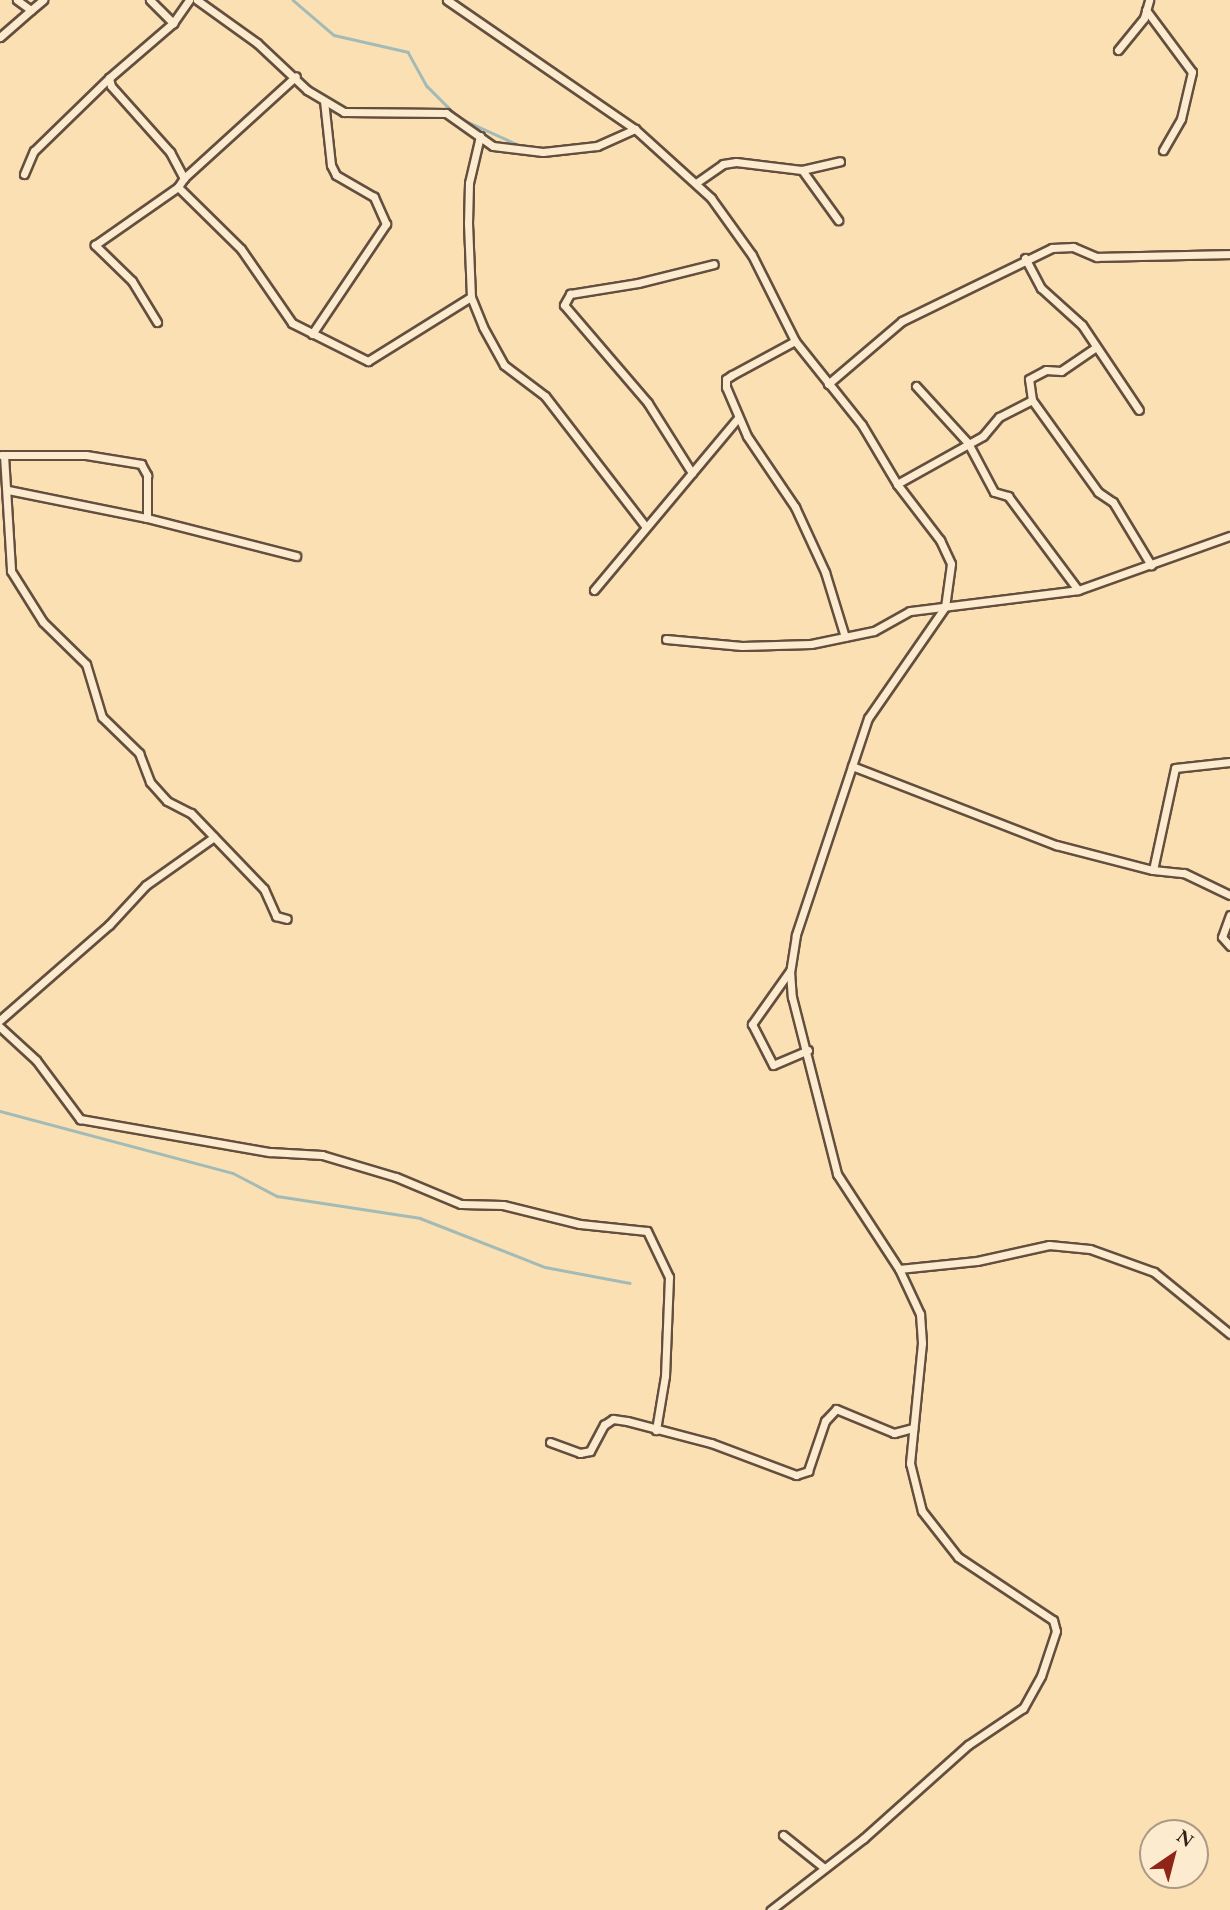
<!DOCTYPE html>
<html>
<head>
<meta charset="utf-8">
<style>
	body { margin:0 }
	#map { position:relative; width:1230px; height:1910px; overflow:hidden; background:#fbe0b3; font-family:"EB Garamond",serif }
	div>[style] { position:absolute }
	.stream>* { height:2.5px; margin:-1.25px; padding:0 1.25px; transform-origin:1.25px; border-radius:1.25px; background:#a2bbb7 }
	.roads { filter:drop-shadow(2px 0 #644f3f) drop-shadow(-2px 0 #644f3f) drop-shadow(0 2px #644f3f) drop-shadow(0 -2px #644f3f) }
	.minor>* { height:7px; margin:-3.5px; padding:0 3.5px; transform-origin:3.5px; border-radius:3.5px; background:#fcebce }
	span { translate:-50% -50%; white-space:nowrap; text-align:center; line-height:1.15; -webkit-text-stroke:6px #fcebce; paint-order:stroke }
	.north { position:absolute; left:1139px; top:1819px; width:70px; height:70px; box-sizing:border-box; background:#fcebce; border:2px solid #ab9985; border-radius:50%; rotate:35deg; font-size:19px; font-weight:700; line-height:28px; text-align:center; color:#321f18 }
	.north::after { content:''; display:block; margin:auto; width:24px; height:32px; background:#8f2418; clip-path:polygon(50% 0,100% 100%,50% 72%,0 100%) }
</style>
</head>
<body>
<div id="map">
	<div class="stream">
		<div style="left:293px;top:0;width:54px;rotate:40.5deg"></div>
		<div style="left:334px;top:35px;width:76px;rotate:12.9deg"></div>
		<div style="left:408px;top:52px;width:39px;rotate:61deg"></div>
		<div style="left:427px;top:86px;width:45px;rotate:45deg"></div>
		<div style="left:459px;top:118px;width:68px;rotate:24.3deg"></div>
		<div style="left:0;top:1111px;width:241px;rotate:14.9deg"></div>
		<div style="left:233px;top:1173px;width:50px;rotate:27.6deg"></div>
		<div style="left:277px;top:1196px;width:145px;rotate:8.7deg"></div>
		<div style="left:420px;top:1218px;width:134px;rotate:21.4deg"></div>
		<div style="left:545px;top:1267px;width:86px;rotate:10.7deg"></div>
	</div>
	<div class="roads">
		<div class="minor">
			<div style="left:17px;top:0;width:17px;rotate:36deg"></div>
			<div style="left:31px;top:10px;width:16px;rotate:-40deg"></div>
			<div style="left:150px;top:0;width:33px;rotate:45deg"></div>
			<div style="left:173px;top:23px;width:84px;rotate:139.3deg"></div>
			<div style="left:109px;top:78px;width:8px;rotate:76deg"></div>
			<div style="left:111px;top:86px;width:89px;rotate:48.2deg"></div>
			<div style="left:170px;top:152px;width:30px;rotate:62deg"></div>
			<div style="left:184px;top:178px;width:11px;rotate:124deg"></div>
			<div style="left:178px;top:187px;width:88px;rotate:44.5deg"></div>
			<div style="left:241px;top:249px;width:90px;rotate:55.4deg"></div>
			<div style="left:292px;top:323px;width:85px;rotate:26.6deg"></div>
			<div style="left:368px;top:361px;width:121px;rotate:-31.9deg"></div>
			<div style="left:197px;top:0;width:74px;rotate:35.6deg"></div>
			<div style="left:257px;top:43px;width:69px;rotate:43.2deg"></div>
			<div style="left:307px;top:90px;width:43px;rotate:30.7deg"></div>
			<div style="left:344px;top:112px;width:102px;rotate:0.6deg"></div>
			<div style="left:446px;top:113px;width:57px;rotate:35.1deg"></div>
			<div style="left:493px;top:146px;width:50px;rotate:6.8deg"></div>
			<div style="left:543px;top:152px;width:54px;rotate:-6.3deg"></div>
			<div style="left:597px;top:146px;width:42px;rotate:-24.1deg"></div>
			<div style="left:447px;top:0;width:228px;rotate:34.5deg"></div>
			<div style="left:635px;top:129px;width:103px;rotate:42.2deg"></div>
			<div style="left:711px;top:198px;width:70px;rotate:54.3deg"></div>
			<div style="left:752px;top:255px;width:96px;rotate:63.4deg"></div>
			<div style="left:795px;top:341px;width:107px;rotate:51.4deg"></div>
			<div style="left:862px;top:425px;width:69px;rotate:59.3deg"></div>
			<div style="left:897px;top:484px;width:71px;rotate:52.5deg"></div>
			<div style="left:940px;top:540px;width:26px;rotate:65deg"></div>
			<div style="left:951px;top:564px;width:43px;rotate:97.9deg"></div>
			<div style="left:945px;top:607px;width:135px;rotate:124.7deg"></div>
			<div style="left:868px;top:718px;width:229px;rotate:108.4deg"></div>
			<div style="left:796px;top:935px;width:36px;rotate:99deg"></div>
			<div style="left:790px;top:971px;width:26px;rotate:86deg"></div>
			<div style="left:792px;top:997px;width:183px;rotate:75.7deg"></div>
			<div style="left:837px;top:1174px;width:113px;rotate:56.9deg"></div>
			<div style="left:899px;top:1269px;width:50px;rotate:65deg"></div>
			<div style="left:920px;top:1314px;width:29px;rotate:86deg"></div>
			<div style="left:922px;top:1343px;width:121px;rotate:95.7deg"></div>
			<div style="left:910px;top:1463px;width:49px;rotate:76deg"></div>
			<div style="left:922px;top:1511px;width:58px;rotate:52deg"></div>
			<div style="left:958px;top:1557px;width:114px;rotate:33.6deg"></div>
			<div style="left:1053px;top:1620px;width:11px;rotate:75deg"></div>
			<div style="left:1056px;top:1631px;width:47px;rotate:108.4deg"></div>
			<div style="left:1041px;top:1676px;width:37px;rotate:119deg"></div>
			<div style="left:1023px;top:1708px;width:66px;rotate:146.1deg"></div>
			<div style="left:968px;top:1745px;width:140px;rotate:138.2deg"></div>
			<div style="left:864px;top:1838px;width:118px;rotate:142.3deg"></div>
			<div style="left:1146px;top:10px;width:77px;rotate:53.4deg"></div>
			<div style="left:1192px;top:72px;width:48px;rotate:103.2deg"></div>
			<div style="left:1181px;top:119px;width:36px;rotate:120deg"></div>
			<div style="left:173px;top:23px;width:28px;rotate:-55deg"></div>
			<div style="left:0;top:37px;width:41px;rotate:-41.1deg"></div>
			<div style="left:1118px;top:50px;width:41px;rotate:-50.9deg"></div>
			<div style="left:1144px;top:18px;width:19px;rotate:-74deg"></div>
			<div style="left:480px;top:136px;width:48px;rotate:103.2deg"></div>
			<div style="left:469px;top:183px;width:40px;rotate:91.4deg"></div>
			<div style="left:468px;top:223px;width:74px;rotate:87.7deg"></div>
			<div style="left:471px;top:297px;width:32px;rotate:68deg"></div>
			<div style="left:483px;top:327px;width:43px;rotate:61.1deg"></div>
			<div style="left:504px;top:365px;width:51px;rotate:37.1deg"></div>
			<div style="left:545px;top:396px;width:165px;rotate:52.4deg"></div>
			<div style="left:802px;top:170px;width:62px;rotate:54.2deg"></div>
			<div style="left:24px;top:174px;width:25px;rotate:-67deg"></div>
			<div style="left:34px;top:151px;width:105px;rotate:-44.2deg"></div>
			<div style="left:184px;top:178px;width:151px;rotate:-42.3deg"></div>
			<div style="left:696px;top:183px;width:33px;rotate:-35deg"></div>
			<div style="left:723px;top:164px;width:13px;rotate:-9deg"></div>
			<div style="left:736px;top:162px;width:66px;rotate:6.9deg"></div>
			<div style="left:802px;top:170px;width:39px;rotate:-13deg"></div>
			<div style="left:1025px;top:258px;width:34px;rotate:62deg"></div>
			<div style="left:1041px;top:288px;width:55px;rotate:42.1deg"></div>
			<div style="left:1082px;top:325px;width:102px;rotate:56.2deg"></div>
			<div style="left:157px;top:322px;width:48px;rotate:-121.4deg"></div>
			<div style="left:132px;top:281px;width:52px;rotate:-135.8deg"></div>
			<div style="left:95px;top:245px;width:101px;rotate:-34.9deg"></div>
			<div style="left:312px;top:334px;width:133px;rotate:-56.1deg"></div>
			<div style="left:386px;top:224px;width:30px;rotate:-114deg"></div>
			<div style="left:374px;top:197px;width:44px;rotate:-149.9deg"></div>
			<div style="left:336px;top:175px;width:11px;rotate:-117deg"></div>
			<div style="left:331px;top:165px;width:64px;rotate:-96.2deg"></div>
			<div style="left:795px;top:341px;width:72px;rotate:151.6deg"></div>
			<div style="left:732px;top:375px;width:7px;rotate:146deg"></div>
			<div style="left:726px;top:379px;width:8px;rotate:90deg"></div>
			<div style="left:726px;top:387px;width:53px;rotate:66.8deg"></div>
			<div style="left:747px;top:436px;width:86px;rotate:55.9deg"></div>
			<div style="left:795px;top:507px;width:72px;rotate:65.2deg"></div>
			<div style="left:825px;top:572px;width:68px;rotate:72.9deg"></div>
			<div style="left:828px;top:384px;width:97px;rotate:-40.4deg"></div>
			<div style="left:902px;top:321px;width:167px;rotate:-26deg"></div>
			<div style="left:1052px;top:248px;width:21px;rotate:-3deg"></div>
			<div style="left:1073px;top:247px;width:26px;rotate:23deg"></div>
			<div style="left:1097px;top:257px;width:133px;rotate:-1.3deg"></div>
			<div style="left:916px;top:386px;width:77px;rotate:47.6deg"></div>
			<div style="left:968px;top:443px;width:55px;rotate:62deg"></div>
			<div style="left:994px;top:492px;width:15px;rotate:16deg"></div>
			<div style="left:1008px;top:496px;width:117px;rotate:53.3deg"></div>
			<div style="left:1032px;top:400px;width:21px;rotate:-98deg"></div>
			<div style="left:1029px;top:379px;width:19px;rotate:-28deg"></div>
			<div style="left:1046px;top:370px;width:15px;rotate:4deg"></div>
			<div style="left:1061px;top:371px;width:42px;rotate:-34.4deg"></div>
			<div style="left:1px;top:455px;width:85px"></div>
			<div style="left:86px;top:455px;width:56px;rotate:9.3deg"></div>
			<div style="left:141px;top:464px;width:13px;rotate:61deg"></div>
			<div style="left:147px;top:475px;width:43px;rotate:90deg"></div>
			<div style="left:4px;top:455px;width:116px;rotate:86.5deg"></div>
			<div style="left:11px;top:571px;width:60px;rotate:57.9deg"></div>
			<div style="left:43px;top:622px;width:60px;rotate:44.3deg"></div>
			<div style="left:86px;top:664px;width:55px;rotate:73.2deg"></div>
			<div style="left:102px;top:717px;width:52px;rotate:44.2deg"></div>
			<div style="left:139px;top:753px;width:31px;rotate:69deg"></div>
			<div style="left:150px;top:782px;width:25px;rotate:48deg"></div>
			<div style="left:167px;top:801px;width:27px;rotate:27deg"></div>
			<div style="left:191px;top:813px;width:105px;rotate:46.2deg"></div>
			<div style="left:264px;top:889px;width:30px;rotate:66deg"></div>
			<div style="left:276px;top:916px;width:11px;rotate:15deg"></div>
			<div style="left:692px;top:473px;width:83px;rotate:-122.2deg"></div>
			<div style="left:648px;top:403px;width:129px;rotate:-130.6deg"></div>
			<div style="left:564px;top:305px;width:13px;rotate:-61deg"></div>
			<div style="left:570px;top:294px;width:69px;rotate:-9.2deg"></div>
			<div style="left:638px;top:283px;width:78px;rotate:-14deg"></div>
			<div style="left:897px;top:484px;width:98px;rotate:-29.2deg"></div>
			<div style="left:983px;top:436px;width:25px;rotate:-50deg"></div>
			<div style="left:999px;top:417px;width:37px;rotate:-27deg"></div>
			<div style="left:1032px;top:400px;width:113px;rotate:54.3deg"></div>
			<div style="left:1098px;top:492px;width:18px;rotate:34deg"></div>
			<div style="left:1113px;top:502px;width:74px;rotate:58.9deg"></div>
			<div style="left:8px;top:490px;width:142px;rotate:11.4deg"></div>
			<div style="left:147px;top:518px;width:154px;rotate:14.3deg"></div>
			<div style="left:594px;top:590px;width:224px;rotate:-50.1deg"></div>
			<div style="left:666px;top:639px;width:76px;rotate:5.3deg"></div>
			<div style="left:742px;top:646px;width:69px;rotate:-1.7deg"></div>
			<div style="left:811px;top:644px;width:64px;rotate:-11.7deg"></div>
			<div style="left:874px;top:631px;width:41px;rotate:-29.1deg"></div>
			<div style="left:910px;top:611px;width:169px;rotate:-7.1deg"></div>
			<div style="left:1078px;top:590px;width:161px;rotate:-19.6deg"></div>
			<div style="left:852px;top:766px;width:219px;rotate:21.2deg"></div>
			<div style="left:1056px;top:845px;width:100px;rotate:14.5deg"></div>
			<div style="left:1153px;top:870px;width:31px;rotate:6deg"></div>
			<div style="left:1184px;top:873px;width:51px;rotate:25.6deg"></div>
			<div style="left:1153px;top:870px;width:104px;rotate:-77.8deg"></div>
			<div style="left:1175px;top:768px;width:55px;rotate:-6.2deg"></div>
			<div style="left:1230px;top:915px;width:23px;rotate:110deg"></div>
			<div style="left:1222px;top:937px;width:12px;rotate:48deg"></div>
			<div style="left:789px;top:972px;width:64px;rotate:125.4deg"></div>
			<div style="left:752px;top:1024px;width:46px;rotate:62.9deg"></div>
			<div style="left:773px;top:1065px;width:38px;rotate:-23deg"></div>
			<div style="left:0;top:1020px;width:145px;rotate:-41.1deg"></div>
			<div style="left:109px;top:925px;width:54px;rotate:-47.2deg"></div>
			<div style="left:146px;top:885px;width:83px;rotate:-35.2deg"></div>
			<div style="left:0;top:1027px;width:49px;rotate:42.5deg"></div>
			<div style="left:36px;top:1060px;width:74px;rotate:53.3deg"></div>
			<div style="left:80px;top:1119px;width:193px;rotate:9.9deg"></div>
			<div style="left:270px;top:1152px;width:52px;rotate:3.3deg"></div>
			<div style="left:322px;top:1155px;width:77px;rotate:16.6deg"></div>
			<div style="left:396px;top:1177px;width:70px;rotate:22.6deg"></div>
			<div style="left:461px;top:1204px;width:42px;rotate:1.4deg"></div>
			<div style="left:503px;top:1205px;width:79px;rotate:13.9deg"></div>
			<div style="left:580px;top:1224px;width:67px;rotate:6deg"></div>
			<div style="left:647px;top:1231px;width:51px;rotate:64.4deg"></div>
			<div style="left:669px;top:1277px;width:99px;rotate:92.3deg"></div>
			<div style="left:665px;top:1376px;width:55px;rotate:99.5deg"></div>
			<div style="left:899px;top:1269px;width:78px;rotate:-5.9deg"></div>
			<div style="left:977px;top:1261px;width:74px;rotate:-12.5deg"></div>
			<div style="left:1049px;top:1245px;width:41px;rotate:5.6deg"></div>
			<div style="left:1090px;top:1249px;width:68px;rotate:19.8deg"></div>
			<div style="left:1154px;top:1272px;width:98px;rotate:39.2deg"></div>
			<div style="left:550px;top:1442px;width:32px;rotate:20deg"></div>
			<div style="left:580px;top:1453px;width:10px;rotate:-11deg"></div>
			<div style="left:590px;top:1451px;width:30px;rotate:-62deg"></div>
			<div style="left:604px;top:1425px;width:11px;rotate:-34deg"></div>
			<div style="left:613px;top:1419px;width:14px;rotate:8deg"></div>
			<div style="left:627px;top:1421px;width:87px;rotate:14.7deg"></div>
			<div style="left:711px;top:1443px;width:91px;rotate:20.6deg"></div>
			<div style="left:796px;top:1475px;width:13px;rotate:-18deg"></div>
			<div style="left:808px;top:1471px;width:53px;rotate:-71.2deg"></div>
			<div style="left:825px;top:1421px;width:16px;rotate:-47deg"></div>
			<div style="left:836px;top:1409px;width:63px;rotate:22.5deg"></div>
			<div style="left:894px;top:1433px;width:20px;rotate:-15deg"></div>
			<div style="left:783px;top:1835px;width:51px;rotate:38.7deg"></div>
		</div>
	</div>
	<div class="north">N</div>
</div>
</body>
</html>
